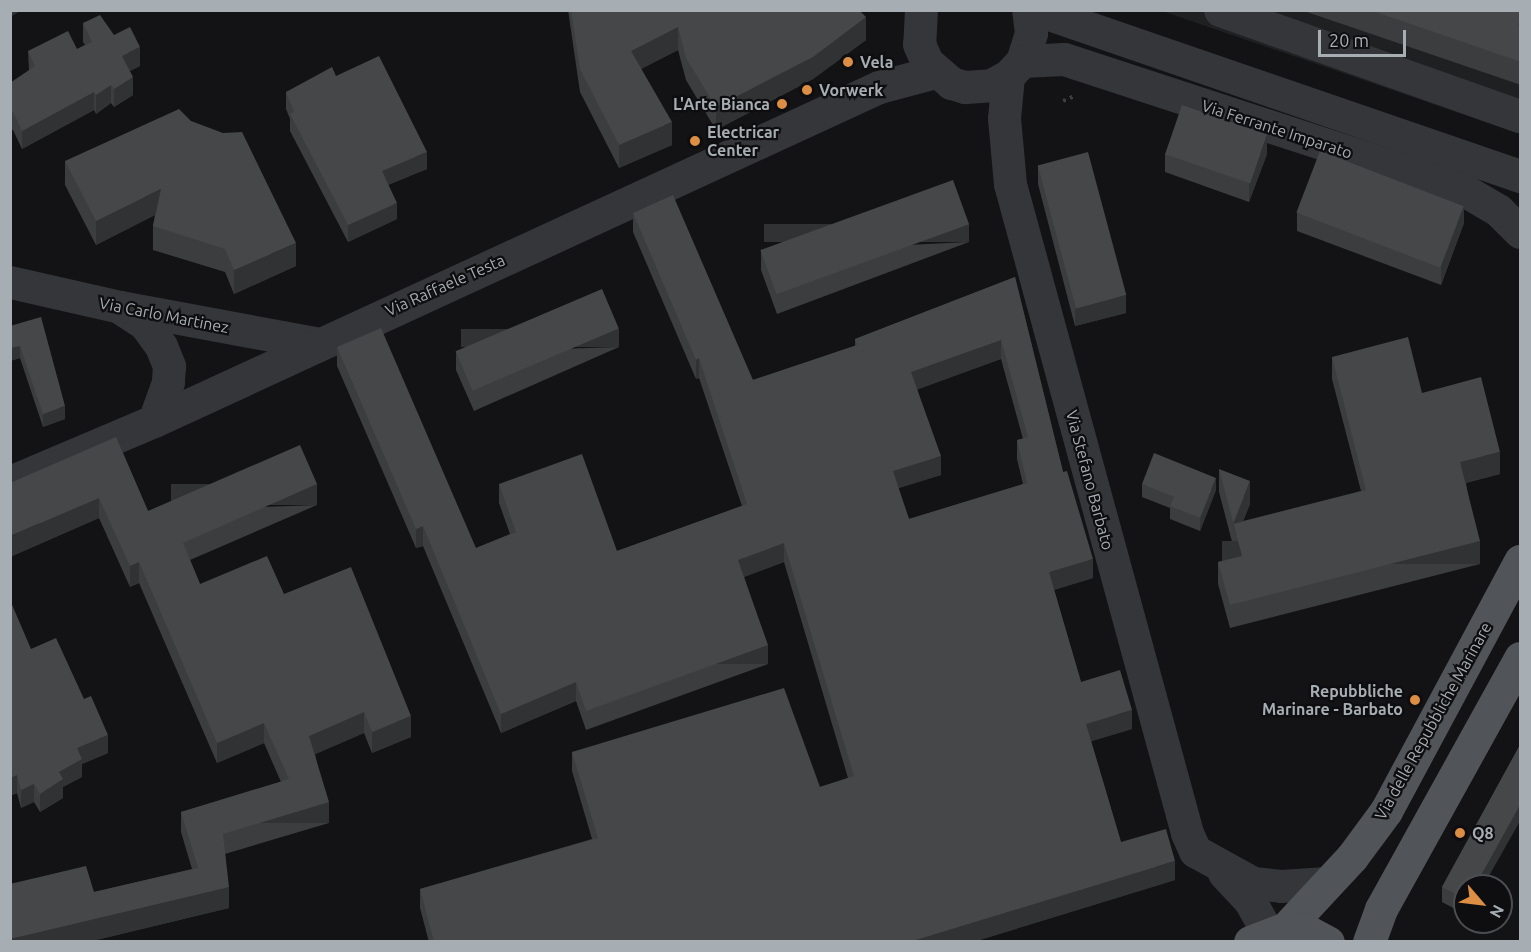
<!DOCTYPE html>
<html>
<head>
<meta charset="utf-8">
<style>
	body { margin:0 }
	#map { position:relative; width:1531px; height:952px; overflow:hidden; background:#131315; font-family:Ubuntu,sans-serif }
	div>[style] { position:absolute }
	.built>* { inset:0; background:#1f2021 }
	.path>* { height:4px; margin-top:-2px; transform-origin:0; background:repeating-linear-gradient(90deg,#3b3d40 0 3px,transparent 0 7.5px) }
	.minor>* { height:33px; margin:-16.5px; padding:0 16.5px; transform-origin:16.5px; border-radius:16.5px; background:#353639 }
	.major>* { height:33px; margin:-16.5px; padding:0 16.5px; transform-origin:16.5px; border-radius:16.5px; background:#515458 }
	.wall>* { inset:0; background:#3b3d3f }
	.shaded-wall>* { inset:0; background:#303233; transform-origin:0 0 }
	.building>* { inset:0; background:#454749; transform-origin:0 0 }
	.dots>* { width:16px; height:16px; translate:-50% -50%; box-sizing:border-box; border:3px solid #0e0e10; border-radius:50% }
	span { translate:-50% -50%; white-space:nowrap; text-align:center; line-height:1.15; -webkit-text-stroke:4.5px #0e0e10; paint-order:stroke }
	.poi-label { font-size:16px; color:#a6adb3; font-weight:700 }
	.left { translate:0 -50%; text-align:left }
	.right { translate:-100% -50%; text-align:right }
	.street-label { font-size:16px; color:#a6adb3 }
	.frame { position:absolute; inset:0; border:12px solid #a6adb3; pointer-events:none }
	.north { position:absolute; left:1453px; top:874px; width:60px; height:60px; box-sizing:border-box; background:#0e0e10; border:2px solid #4b4e51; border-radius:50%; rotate:118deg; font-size:16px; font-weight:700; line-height:24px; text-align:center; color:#a6adb3 }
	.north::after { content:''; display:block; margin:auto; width:21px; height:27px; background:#db8e44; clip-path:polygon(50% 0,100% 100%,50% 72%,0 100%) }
	.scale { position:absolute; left:1318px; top:30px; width:88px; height:27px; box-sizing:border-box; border:3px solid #a6adb3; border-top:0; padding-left:8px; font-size:18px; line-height:21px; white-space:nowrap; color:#a6adb3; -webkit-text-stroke:4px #0e0e10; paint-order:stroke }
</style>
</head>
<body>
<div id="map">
	<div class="built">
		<div style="clip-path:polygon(1162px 11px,1520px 11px,1520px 134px)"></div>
	</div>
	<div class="path">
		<div style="left:1063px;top:101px;width:13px;rotate:-23deg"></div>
	</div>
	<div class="minor">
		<div style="left:921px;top:10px;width:34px;rotate:93deg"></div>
		<div style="left:919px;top:44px;width:20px;rotate:66deg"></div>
		<div style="left:927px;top:62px;width:32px;rotate:41deg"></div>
		<div style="left:951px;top:83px;width:15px;rotate:16deg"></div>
		<div style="left:965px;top:87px;width:26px;rotate:-4deg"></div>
		<div style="left:991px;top:85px;width:19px;rotate:-28deg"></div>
		<div style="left:1008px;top:76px;width:21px;rotate:-47deg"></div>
		<div style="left:1022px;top:61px;width:29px;rotate:-72deg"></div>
		<div style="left:1031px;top:33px;width:23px;rotate:-97deg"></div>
		<div style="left:1037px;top:10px;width:511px;rotate:18.97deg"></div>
		<div style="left:1220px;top:10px;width:318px;rotate:19.5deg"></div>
		<div style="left:1022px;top:61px;width:42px;rotate:-2.7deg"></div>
		<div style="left:1064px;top:59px;width:419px;rotate:18.1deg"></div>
		<div style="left:1462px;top:189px;width:42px;rotate:30.3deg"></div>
		<div style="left:1498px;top:210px;width:31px;rotate:45deg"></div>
		<div style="left:1008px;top:76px;width:42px;rotate:95.4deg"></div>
		<div style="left:1004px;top:118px;width:66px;rotate:84.8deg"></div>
		<div style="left:1010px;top:184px;width:673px;rotate:74.74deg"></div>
		<div style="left:1187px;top:833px;width:20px;rotate:66deg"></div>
		<div style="left:1195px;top:851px;width:66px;rotate:28.9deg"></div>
		<div style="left:1253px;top:883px;width:28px;rotate:6deg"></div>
		<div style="left:1281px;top:886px;width:46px;rotate:-3.7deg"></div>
		<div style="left:10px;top:282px;width:113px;rotate:12.8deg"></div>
		<div style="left:120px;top:307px;width:202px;rotate:10.5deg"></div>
		<div style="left:122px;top:309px;width:27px;rotate:33deg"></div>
		<div style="left:145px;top:324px;width:27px;rotate:54deg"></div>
		<div style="left:161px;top:346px;width:22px;rotate:68deg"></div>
		<div style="left:169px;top:366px;width:16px;rotate:94deg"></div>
		<div style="left:168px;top:382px;width:41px;rotate:109.7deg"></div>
		<div style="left:10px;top:482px;width:156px;rotate:-23deg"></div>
		<div style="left:154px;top:421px;width:798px;rotate:-24.74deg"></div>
		<div style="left:879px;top:87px;width:58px;rotate:-15deg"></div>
		<div style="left:1224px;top:873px;width:38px;rotate:47deg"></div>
		<div style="left:1250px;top:901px;width:35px;rotate:61deg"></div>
	</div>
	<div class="major">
		<div style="left:1286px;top:928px;width:97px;rotate:-47.1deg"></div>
		<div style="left:1352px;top:857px;width:57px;rotate:-53.5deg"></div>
		<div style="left:1386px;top:811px;width:284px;rotate:-61.8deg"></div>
		<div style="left:1250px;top:942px;width:39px;rotate:-21deg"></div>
		<div style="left:1286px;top:928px;width:19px;rotate:6deg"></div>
		<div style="left:1305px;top:930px;width:26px;rotate:28deg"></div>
		<div style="left:1369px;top:942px;width:35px;rotate:-70deg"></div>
		<div style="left:1381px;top:909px;width:287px;rotate:-61deg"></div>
	</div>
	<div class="wall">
		<div style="clip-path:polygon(568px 10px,859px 10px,866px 40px,813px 79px,716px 130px,686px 80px,678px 50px,641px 69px,672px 145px,619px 168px,580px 92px)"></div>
		<div style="clip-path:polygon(1301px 10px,1521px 10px,1521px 85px)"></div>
		<div style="clip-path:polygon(83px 23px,114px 35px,140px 66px,130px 71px,133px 95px,114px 107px,111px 103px,96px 114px,94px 110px,22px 149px,13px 130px,10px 131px,10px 83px,29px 71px,28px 51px,77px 49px,85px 45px,83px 42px)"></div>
		<div style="clip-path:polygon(336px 76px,427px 169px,388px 185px,397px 219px,348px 242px,290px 131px,290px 119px,286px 109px,286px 92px)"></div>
		<div style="clip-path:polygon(1165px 154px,1267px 154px,1249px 202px,1165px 172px)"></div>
		<div style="clip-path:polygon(65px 161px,296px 266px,234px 294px,225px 272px,153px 250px,153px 226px,155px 215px,96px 245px,65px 185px)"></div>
		<div style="clip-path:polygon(1038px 165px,1126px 313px,1075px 326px,1038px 184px)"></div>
		<div style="clip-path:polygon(evenodd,633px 213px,753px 380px,855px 346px,855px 339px,1015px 277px,1063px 472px,1093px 578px,1054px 590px,1081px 682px,1132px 729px,1091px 741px,1121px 842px,1175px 880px,973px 942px,429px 942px,420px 908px,420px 889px,592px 839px,572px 771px,572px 752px,820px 787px,848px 778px,784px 562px,744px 577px,768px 664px,586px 730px,576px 701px,501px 733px,423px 546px,416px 548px,337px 366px,337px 347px,476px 548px,510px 534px,499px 503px,499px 484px,617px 551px,742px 506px,699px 378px,696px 379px,633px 232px,633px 213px,1001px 359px,1023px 439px,1017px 440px,1017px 459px,1023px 484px,909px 519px,898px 488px,941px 475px,917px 389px,1001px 359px)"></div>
		<div style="clip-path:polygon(1297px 213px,1464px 223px,1441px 285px,1297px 231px)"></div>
		<div style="clip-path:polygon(969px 242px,777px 314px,761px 270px,761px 252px)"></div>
		<div style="clip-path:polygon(10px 326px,65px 419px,43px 427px,20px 358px,10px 361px)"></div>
		<div style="clip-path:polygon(619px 347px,474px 411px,456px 370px,456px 352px)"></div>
		<div style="clip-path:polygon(1332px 357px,1422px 393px,1500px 474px,1466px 483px,1480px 564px,1230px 628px,1218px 584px,1218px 562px,1236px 557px,1219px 492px,1219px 469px,1250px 504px,1243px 521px,1361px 491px,1332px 379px)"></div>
		<div style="clip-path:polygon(116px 437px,148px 511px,317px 505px,190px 560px,200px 584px,284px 594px,411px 737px,372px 753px,364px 733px,315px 754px,329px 823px,225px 854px,229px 908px,88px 942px,10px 942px,94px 892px,192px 869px,181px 832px,181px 812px,281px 782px,264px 743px,217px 763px,139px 583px,130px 587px,99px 518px,10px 557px)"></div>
		<div style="clip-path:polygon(1142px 484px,1216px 490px,1200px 531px,1170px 519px,1170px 508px,1142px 497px)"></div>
		<div style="clip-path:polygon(31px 649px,108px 753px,82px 764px,82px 777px,63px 787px,63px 798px,40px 812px,34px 802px,21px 808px,17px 793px,10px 796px)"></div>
		<div style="clip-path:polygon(1521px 743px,1521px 819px,1483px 886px,1465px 886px,1465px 914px,1442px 902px,1442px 887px)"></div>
	</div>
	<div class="shaded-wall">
		<div style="clip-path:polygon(10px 10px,22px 10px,10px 17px)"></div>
		<div style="clip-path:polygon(866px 17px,866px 40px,813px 79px,716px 130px,716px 107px)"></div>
		<div style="clip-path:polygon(678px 27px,678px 50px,631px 74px,631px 51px)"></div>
		<div style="clip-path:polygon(140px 47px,140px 66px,122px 75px,122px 56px)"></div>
		<div style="clip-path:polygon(133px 77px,133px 95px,114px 107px,114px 89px)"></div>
		<div style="clip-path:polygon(111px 85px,111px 103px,96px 114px,96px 95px)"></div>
		<div style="clip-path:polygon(94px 92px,94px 110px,22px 149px,22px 131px)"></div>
		<div style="clip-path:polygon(672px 122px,672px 145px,619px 168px,619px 145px)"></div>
		<div style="clip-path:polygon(1267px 135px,1267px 154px,1249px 202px,1249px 184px)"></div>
		<div style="clip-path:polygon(427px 152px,427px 169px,382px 187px,382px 171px)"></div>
		<div style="clip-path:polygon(161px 189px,161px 212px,96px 245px,96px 221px)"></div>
		<div style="clip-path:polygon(397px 203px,397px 219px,348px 242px,348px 225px)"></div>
		<div style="clip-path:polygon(1464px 205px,1464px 223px,1441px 285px,1441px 266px)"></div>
		<div style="left:969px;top:224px;width:18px;height:205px;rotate:90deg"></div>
		<div style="clip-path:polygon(296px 243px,296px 266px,234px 294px,234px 270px)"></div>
		<div style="clip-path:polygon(1126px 295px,1126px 313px,1075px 326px,1075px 308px)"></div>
		<div style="left:619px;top:329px;width:18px;height:158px;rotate:90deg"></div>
		<div style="clip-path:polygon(1001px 340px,1001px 359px,911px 392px,911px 372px)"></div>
		<div style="clip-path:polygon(20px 346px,20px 358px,10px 361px,10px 348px)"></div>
		<div style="clip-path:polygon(699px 358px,699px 378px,696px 379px,696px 360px)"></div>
		<div style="clip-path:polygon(65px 406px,65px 419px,43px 427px,43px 414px)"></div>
		<div style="clip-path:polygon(1500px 452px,1500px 474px,1460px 484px,1460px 462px)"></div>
		<div style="clip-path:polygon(941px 456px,941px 475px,893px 490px,893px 471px)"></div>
		<div style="clip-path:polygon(1216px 478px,1216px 490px,1200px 531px,1200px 518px)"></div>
		<div style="clip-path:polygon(1250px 481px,1250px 504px,1237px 537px,1233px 524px)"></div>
		<div style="left:317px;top:484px;width:21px;height:146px;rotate:90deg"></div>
		<div style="clip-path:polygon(99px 498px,99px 518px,10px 557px,10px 536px)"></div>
		<div style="clip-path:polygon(423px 526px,423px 546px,416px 548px,416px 529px)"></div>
		<div style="left:1480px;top:541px;width:23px;height:258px;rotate:90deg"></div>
		<div style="clip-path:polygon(784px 543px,784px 562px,738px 579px,738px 560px)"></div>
		<div style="clip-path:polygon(1093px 559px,1093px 578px,1049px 591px,1049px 572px)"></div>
		<div style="clip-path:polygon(139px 562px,139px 583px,130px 587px,130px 566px)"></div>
		<div style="left:768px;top:645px;width:19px;height:194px;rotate:90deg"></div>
		<div style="clip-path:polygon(576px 682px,576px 701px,501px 733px,501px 714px)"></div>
		<div style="clip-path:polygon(1132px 710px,1132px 729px,1086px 743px,1086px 724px)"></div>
		<div style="clip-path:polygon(364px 712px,364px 733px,309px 757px,309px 736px)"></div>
		<div style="clip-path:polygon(411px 716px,411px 737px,372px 753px,372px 732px)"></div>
		<div style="clip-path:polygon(264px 723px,264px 743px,217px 763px,217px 743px)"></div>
		<div style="clip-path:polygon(108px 735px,108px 753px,82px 764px,82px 777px,63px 787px,63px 798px,40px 812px,40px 794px,77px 748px)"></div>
		<div style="clip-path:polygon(17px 775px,17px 793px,10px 796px,10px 778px)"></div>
		<div style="clip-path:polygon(34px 784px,34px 802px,21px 808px,21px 790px)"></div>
		<div style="left:329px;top:802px;width:21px;height:111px;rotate:90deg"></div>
		<div style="clip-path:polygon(1521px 803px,1521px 819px,1483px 886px,1475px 886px)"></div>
		<div style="clip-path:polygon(1175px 861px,1175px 880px,973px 942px,909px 942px)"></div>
		<div style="clip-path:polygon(229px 887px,229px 908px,88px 942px,10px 942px,10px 939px)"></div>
	</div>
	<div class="building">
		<div style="clip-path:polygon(571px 10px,859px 10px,866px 17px,813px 57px,716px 107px,686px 58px,678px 27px,631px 51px,672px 122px,619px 145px,580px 69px)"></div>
		<div style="clip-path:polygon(1370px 10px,1521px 10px,1521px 17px,1518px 25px,1521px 26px,1521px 62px)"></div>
		<div style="clip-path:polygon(100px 15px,114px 35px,130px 27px,140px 47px,122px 56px,133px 77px,114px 89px,111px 85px,96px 95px,94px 92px,22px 131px,13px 112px,10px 113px,10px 83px,35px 66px,28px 51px,68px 31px,77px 49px,92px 42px,83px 23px)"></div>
		<div style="clip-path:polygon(379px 56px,427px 152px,382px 171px,397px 203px,348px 225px,290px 114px,294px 112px,286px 92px,332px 67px,336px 76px)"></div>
		<div style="left:1182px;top:105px;width:90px;height:52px;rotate:19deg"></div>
		<div style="clip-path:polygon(179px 109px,191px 121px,223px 133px,242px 132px,296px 243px,234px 270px,225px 249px,153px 226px,161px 189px,96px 221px,65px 161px)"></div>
		<div style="left:1320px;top:151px;width:154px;height:66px;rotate:21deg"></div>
		<div style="left:1088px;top:152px;width:148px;height:52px;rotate:75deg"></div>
		<div style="left:953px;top:180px;width:47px;height:205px;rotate:70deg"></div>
		<div style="clip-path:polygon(evenodd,673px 195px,753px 380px,857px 345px,855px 339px,1015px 277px,1063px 472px,1067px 471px,1093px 559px,1049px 572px,1081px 682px,1120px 670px,1132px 710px,1086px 724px,1121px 842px,1166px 829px,1175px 861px,909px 942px,434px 942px,420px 889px,598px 838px,572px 752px,784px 688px,820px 787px,854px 776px,784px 543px,738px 560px,768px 645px,586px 711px,576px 682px,501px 714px,423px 526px,416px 529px,337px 347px,381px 328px,476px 548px,516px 532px,499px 484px,582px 454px,617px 551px,747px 504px,699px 358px,696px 360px,633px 213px,673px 195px,1001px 340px,1028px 437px,1017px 440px,1027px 483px,909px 519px,893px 471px,941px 456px,911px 372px,1001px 340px)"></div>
		<div style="left:602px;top:289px;width:43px;height:159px;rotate:67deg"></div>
		<div style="clip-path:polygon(41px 317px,65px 406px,43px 414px,20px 346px,10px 348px,10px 326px)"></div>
		<div style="clip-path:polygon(1408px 337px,1422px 393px,1481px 377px,1500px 452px,1460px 462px,1480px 541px,1230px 605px,1218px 562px,1242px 556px,1219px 469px,1250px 481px,1233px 524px,1366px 490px,1332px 357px)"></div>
		<div style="clip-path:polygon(116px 437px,148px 511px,300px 445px,317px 484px,183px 543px,200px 584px,267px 556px,284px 594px,351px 567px,411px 716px,372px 732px,364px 712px,309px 736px,329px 802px,223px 834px,229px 887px,10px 939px,10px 884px,86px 866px,94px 892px,198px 868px,181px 812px,289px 779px,264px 723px,217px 743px,139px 562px,130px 566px,99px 498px,10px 536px,10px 483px)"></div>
		<div style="clip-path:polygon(1154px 453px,1216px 478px,1200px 518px,1170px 506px,1174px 497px,1142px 484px)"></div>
		<div style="clip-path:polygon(10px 600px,31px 649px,56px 638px,84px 699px,91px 696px,108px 735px,77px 748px,82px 759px,59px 772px,63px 779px,40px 794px,34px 784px,21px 790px,17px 775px,10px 778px)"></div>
		<div style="clip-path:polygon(1521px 743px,1521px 803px,1475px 886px,1465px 886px,1465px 899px,1442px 887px)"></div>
	</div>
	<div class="dots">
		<div style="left:848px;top:62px;background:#db8e44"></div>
		<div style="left:807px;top:90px;background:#db8e44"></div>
		<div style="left:782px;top:104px;background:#db8e44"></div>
		<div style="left:695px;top:141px;background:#db8e44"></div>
		<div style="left:1415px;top:700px;background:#db8e44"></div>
		<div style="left:1460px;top:833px;background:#db8e44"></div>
	</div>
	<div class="poi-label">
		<span class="left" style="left:860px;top:62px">Vela</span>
		<span class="left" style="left:819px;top:90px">Vorwerk</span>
		<span class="right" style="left:770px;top:104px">L'Arte Bianca</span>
		<span class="left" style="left:707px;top:141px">Electricar<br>Center</span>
		<span class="right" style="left:1403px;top:700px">Repubbliche<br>Marinare - Barbato</span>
		<span class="left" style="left:1472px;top:833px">Q8</span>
	</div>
	<div class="street-label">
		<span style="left:1277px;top:129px;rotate:18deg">Via Ferrante Imparato</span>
		<span style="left:445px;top:285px;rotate:-24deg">Via Raffaele Testa</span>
		<span style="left:164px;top:315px;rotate:11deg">Via Carlo Martinez</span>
		<span style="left:1090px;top:480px;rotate:75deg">Via Stefano Barbato</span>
		<span style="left:1433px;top:721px;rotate:-61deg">Via delle Repubbliche Marinare</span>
	</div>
	<div class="frame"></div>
	<div class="north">N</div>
	<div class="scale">20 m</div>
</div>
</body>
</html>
